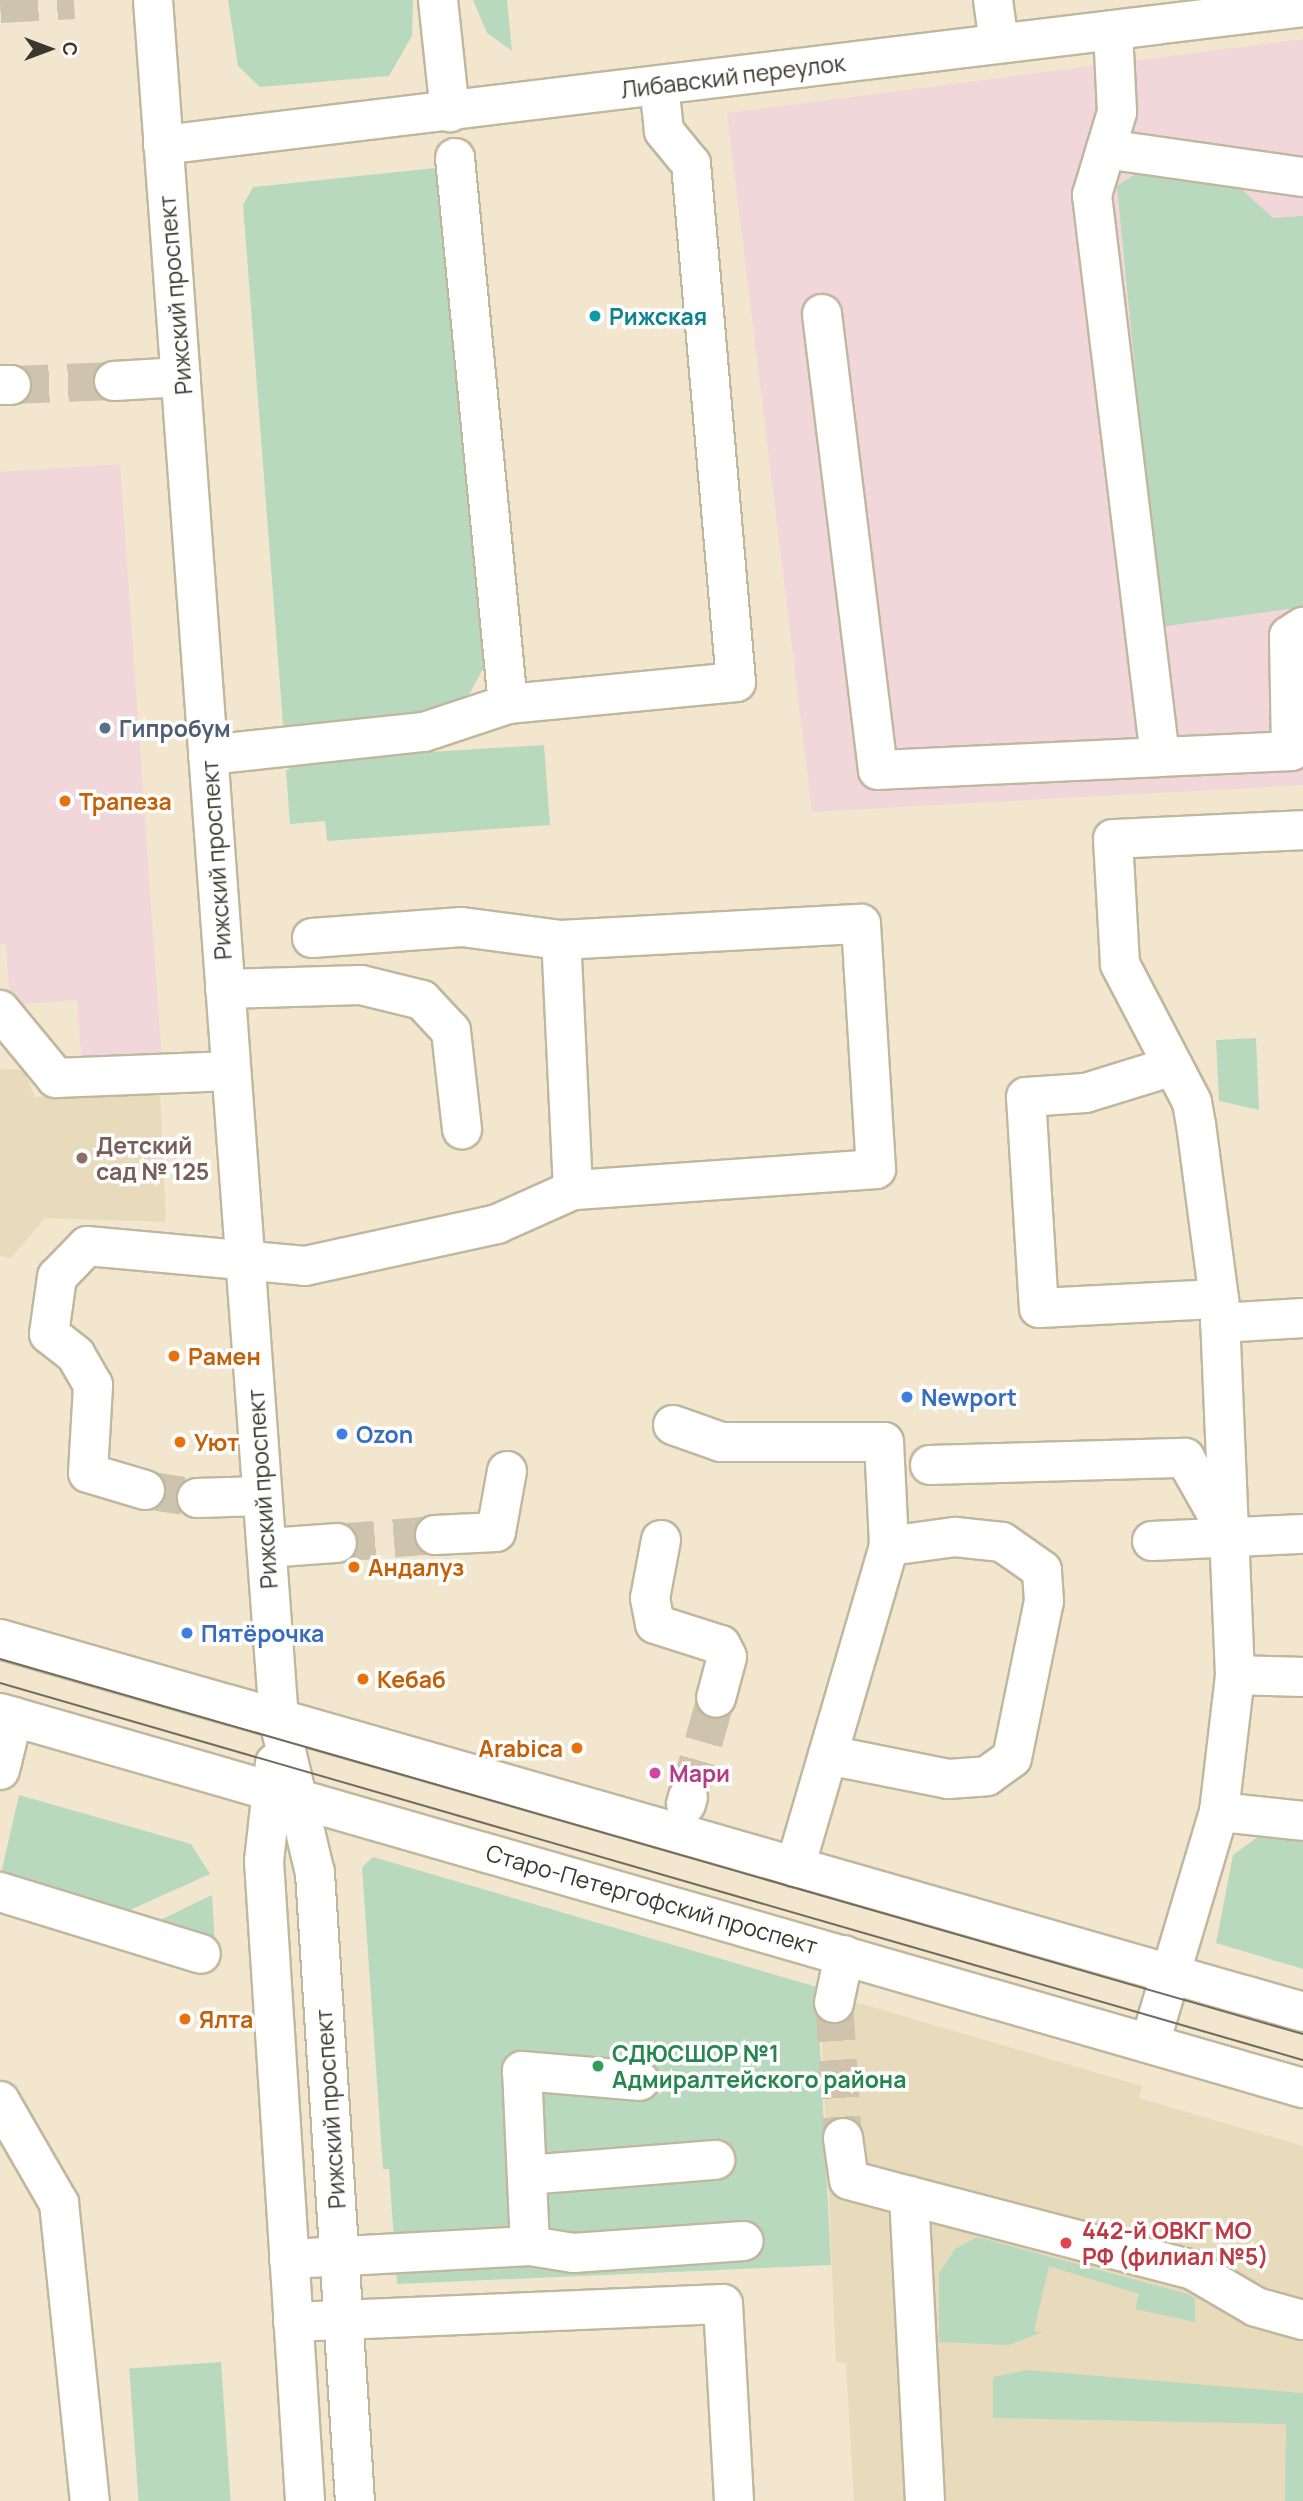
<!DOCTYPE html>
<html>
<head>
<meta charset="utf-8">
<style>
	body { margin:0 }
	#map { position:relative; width:1303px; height:2501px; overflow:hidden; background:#f2e7ce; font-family:Manrope,sans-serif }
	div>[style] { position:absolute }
	.commercial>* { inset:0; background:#f1d7d9 }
	.built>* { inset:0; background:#e8dbbb }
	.green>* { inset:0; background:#b9d9bf; transform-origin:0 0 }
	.minor-tunnel>* { height:38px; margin-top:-19px; transform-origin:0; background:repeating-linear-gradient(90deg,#cec4ae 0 38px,transparent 0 57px) }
	.roads { filter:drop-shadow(2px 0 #c1b79f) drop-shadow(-2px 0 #c1b79f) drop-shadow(0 2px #c1b79f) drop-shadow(0 -2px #c1b79f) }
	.minor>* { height:38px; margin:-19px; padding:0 19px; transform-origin:19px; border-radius:19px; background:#fff }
	.major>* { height:38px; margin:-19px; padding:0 19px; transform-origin:19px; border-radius:19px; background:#fff }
	.tram>* { height:2px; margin:-1px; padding:0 1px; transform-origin:1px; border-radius:1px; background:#736c5e }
	.dots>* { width:19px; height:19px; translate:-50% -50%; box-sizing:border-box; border:4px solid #fff; border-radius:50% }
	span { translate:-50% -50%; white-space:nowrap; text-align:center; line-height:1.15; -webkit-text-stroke:7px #fff; paint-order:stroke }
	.street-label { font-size:23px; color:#3c372e }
	.culture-label { font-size:23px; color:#0d838f; font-weight:700 }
	.left { translate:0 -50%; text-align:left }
	.service-label { font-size:23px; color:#4e5e75; font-weight:700 }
	.food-label { font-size:23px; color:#c56008; font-weight:700 }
	.right { translate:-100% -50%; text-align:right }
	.education-label { font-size:23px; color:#785e54; font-weight:700 }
	.shop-label { font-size:23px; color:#366cbe; font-weight:700 }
	.hotel-label { font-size:23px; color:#b23c85; font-weight:700 }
	.leisure-label { font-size:23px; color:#27864d; font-weight:700 }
	.health-label { font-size:23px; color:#be3a42; font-weight:700 }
	.north { position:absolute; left:14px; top:14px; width:70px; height:70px; -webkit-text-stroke:5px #fff; paint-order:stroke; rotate:90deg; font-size:19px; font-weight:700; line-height:28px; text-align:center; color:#3c372e }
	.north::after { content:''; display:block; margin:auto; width:24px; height:32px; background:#3c372e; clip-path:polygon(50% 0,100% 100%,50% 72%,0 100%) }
</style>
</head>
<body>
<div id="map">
	<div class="commercial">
		<div style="clip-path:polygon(1303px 39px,1303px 785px,812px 812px,727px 113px)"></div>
		<div style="clip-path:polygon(120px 464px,162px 1061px,82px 1067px,77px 1000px,10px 1005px,6px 945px,0 944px,0 472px)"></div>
	</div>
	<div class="built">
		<div style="clip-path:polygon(0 1069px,24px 1070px,35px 1097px,160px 1092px,166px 1222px,45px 1218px,11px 1258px,0 1256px)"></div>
		<div style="clip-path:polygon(820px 1999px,853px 2009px,855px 2002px,1142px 2086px,1139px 2098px,1303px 2146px,1303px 2501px,854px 2501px,846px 2363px,836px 2362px)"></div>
	</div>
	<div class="green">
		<div style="clip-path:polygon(228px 0,413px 0,412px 36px,389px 76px,260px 87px,238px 66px)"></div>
		<div style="clip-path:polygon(473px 0,507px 0,512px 51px,487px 33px)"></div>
		<div style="clip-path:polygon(1149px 165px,1228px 177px,1273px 218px,1303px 216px,1303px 607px,1160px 627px,1117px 186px)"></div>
		<div style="clip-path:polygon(435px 168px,447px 180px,489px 639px,484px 667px,470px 693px,440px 716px,299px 730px,283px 724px,243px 205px,253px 187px)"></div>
		<div style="clip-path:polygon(544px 745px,550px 825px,327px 841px,325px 821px,290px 824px,286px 771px,301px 760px)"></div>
		<div style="clip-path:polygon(1256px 1038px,1259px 1110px,1219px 1101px,1216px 1040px)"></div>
		<div style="clip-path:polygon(19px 1795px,191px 1844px,210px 1874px,121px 1914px,0 1878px)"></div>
		<div style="clip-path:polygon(1259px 1836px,1303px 1841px,1303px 1969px,1216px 1943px,1233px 1855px)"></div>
		<div style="clip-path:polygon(373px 1857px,817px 1987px,831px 2265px,397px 2284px,389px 2169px,383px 2169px,362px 1867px)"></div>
		<div style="clip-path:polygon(212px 1895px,215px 1945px,152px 1924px)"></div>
		<div style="clip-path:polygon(977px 2237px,1188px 2294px,1195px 2298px,1195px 2322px,1135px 2309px,1139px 2294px,1049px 2266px,1034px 2331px,1042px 2332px,1009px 2345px,939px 2342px,939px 2273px,955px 2249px)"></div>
		<div style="left:221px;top:2362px;width:139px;height:92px;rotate:86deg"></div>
		<div style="clip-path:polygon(1026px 2370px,1303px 2393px,1303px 2501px,1285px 2501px,1286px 2424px,993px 2418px,993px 2377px)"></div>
	</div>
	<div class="minor-tunnel">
		<div style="left:0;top:4px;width:74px;rotate:-3.1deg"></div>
		<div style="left:11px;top:385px;width:103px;rotate:-2.2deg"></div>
		<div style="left:145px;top:1490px;width:53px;rotate:8.7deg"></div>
		<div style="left:337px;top:1543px;width:98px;rotate:-4.7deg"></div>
		<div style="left:688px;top:1797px;width:103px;rotate:-74.2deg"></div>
		<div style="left:834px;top:2003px;width:135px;rotate:86.2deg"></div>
	</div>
	<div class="roads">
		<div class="minor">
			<div style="left:153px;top:0;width:1726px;rotate:85.81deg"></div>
			<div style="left:438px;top:0;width:113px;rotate:83.9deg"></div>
			<div style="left:993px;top:0;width:43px;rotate:82.1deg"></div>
			<div style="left:163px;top:145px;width:1148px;rotate:-6.9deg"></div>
			<div style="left:1106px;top:149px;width:199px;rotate:8.1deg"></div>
			<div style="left:455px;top:158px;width:549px;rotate:84.46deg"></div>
			<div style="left:822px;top:314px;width:459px;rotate:83deg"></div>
			<div style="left:878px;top:770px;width:282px;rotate:-2.6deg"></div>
			<div style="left:1160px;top:757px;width:566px;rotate:-96.9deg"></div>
			<div style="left:1092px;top:195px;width:87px;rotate:-73.2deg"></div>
			<div style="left:1117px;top:112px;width:82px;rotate:-92.8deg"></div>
			<div style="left:114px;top:381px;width:67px;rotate:-3.4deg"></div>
			<div style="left:0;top:385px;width:11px"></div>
			<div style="left:208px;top:755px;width:217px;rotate:-6.1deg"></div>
			<div style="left:424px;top:732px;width:89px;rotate:-18.4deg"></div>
			<div style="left:508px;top:704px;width:229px;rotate:-5.5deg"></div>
			<div style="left:736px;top:682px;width:520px;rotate:-94.96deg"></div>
			<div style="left:691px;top:164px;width:43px;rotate:-129.3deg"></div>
			<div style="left:664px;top:131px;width:46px;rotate:-96.2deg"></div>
			<div style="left:1160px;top:757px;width:131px;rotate:-2.6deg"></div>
			<div style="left:1291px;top:751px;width:115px;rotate:-91deg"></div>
			<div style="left:1289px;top:636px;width:17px;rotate:-33deg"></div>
			<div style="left:312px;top:938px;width:150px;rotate:-4.2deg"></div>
			<div style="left:462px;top:927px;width:100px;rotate:7.5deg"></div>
			<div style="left:225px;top:989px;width:136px;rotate:-1.7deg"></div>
			<div style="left:361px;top:985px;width:63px;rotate:13.8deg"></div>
			<div style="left:422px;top:1000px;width:42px;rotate:46.9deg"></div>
			<div style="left:451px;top:1031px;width:99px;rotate:83.6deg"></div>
			<div style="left:0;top:1010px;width:88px;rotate:50.5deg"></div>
			<div style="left:56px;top:1078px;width:175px;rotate:-2.3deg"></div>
			<div style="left:1173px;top:1066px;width:92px;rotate:162.9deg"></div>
			<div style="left:1085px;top:1093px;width:59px;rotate:176.1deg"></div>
			<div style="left:1026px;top:1097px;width:211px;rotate:86.5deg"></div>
			<div style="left:1039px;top:1308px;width:180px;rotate:-2.9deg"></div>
			<div style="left:1220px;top:1323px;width:83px;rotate:-3.4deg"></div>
			<div style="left:673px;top:1425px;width:51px;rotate:19.5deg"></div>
			<div style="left:721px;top:1442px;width:163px"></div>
			<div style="left:884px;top:1442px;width:104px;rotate:87.2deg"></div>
			<div style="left:889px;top:1546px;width:335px;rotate:106.3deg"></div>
			<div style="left:930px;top:1465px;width:255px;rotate:-1.6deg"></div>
			<div style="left:1185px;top:1458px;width:87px;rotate:60.5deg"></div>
			<div style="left:145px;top:1490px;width:59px;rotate:-163.4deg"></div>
			<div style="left:88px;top:1473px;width:88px;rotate:-86.7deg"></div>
			<div style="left:93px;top:1385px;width:34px;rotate:-120deg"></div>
			<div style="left:76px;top:1355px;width:34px;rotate:-142deg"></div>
			<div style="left:49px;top:1334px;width:58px;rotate:-82deg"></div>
			<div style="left:57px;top:1277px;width:43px;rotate:-45.9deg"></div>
			<div style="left:87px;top:1246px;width:219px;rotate:5.2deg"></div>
			<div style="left:305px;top:1266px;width:197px;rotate:-12.3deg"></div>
			<div style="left:497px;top:1224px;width:83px;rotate:-24.1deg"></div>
			<div style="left:573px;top:1190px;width:250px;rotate:-92.7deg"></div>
			<div style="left:561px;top:940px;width:300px;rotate:-3.1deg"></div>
			<div style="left:861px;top:924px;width:245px;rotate:86.5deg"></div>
			<div style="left:876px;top:1169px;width:304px;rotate:176deg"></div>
			<div style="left:197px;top:1498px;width:65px;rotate:-1.8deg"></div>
			<div style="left:435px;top:1535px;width:61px;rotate:-2.8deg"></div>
			<div style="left:496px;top:1532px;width:62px;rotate:-79.8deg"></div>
			<div style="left:661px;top:1540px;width:59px;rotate:100.7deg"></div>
			<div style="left:650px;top:1598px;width:26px;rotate:79deg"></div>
			<div style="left:655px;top:1624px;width:69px;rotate:17.7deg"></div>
			<div style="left:721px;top:1645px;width:13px;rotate:63deg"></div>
			<div style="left:727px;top:1657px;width:42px;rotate:105deg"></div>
			<div style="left:1152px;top:1541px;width:151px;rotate:-2.7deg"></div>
			<div style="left:267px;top:1548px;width:70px;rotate:-4.1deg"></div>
			<div style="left:1235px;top:1675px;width:68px;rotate:1.7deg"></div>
			<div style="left:828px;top:1755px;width:122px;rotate:11.3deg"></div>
			<div style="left:948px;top:1779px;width:39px;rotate:-4deg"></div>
			<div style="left:987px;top:1776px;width:31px;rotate:-36deg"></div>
			<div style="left:1012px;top:1758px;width:160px;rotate:-78.5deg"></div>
			<div style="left:1044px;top:1601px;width:31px;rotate:-94deg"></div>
			<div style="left:1042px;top:1570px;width:49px;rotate:-145deg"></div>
			<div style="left:1002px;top:1542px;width:47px;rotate:-173.9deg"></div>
			<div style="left:955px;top:1537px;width:67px;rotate:172.2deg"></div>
			<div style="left:0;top:1770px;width:55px;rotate:-76.2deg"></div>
			<div style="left:686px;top:1804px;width:7px;rotate:-74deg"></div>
			<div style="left:1219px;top:1812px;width:84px;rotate:6.1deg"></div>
			<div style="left:0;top:1892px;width:210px;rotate:17.1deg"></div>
			<div style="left:834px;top:2003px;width:49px;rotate:-78.2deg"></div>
			<div style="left:1150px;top:2043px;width:241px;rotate:-73.4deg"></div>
			<div style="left:1219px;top:1812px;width:138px;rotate:-83.3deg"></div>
			<div style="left:1235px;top:1675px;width:376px;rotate:-92.4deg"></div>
			<div style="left:1219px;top:1299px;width:176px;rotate:-97.5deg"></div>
			<div style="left:1196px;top:1125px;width:23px;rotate:-100deg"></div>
			<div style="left:1192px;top:1102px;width:156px;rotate:-117.6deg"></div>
			<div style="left:1120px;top:964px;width:125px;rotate:-93.2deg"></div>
			<div style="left:1113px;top:839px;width:190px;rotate:-2.7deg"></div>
			<div style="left:0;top:2101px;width:118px;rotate:60deg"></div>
			<div style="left:59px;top:2203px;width:300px;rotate:84.1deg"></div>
			<div style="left:843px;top:2138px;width:42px;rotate:81.9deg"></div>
			<div style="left:849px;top:2180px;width:62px;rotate:14.9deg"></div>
			<div style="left:909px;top:2196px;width:305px;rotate:87deg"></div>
			<div style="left:527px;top:2175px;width:189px;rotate:-4.6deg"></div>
			<div style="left:909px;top:2196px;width:293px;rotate:14.6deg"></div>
			<div style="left:1193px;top:2270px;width:73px;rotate:30.4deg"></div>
			<div style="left:1256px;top:2307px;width:49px;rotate:15.5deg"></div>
			<div style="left:530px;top:2246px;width:175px;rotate:-92.6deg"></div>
			<div style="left:522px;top:2071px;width:118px;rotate:4.8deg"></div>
			<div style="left:289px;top:2259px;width:241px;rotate:-3.1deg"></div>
			<div style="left:530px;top:2246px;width:44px;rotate:9.2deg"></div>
			<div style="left:573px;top:2253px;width:171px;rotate:-4deg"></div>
			<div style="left:293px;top:2322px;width:430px;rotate:-2.4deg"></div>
			<div style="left:723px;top:2304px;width:197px;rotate:86.8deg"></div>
		</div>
		<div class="major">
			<div style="left:0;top:1639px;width:1355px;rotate:15.97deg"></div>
			<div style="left:0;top:1713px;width:1356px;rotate:16.06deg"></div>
			<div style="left:279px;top:1721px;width:156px;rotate:76.7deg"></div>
			<div style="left:315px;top:1873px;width:629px;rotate:86.36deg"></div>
			<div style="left:275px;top:1763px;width:99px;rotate:96.4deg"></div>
			<div style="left:264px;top:1861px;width:641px;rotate:86.33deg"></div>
		</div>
	</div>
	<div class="tram">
		<div style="left:0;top:1659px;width:1356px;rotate:16.06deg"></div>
		<div style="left:0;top:1683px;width:1356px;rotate:16.14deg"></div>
	</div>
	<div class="dots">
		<div style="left:595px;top:316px;background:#0f9aa8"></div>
		<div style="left:105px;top:728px;background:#5c6f8a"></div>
		<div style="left:65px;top:801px;background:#e8710a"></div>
		<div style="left:82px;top:1158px;background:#8d6e63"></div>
		<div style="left:174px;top:1356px;background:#e8710a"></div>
		<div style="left:907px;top:1397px;background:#3f7fe0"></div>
		<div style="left:342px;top:1434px;background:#3f7fe0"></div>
		<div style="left:180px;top:1442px;background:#e8710a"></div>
		<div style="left:354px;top:1567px;background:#e8710a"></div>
		<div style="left:187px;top:1633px;background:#3f7fe0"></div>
		<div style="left:363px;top:1679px;background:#e8710a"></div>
		<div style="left:577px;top:1748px;background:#e8710a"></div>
		<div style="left:655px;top:1773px;background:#d1479c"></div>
		<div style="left:185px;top:2019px;background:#e8710a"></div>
		<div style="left:598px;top:2066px;background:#2e9e5b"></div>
		<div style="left:1066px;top:2243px;background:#e0444e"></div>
	</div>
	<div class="street-label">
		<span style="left:733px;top:76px;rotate:-7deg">Либавский переулок</span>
		<span style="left:175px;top:295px;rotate:-95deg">Рижский проспект</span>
		<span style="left:216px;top:860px;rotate:-94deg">Рижский проспект</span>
		<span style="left:262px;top:1489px;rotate:-94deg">Рижский проспект</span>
		<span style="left:652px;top:1899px;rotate:16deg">Старо-Петергофский проспект</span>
		<span style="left:330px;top:2109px;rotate:-94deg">Рижский проспект</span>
	</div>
	<div class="culture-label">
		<span class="left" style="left:609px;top:316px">Рижская</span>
	</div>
	<div class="service-label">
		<span class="left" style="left:119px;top:728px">Гипробум</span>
	</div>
	<div class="food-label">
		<span class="left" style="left:79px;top:801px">Трапеза</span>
		<span class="left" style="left:188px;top:1356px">Рамен</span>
		<span class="left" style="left:194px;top:1442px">Уют</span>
		<span class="left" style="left:368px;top:1567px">Андалуз</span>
		<span class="left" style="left:377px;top:1679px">Кебаб</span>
		<span class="right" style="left:563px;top:1748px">Arabica</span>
		<span class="left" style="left:199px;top:2019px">Ялта</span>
	</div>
	<div class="education-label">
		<span class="left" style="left:96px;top:1158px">Детский<br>сад № 125</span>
	</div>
	<div class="shop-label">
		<span class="left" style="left:921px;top:1397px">Newport</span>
		<span class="left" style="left:356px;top:1434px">Ozon</span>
		<span class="left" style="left:201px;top:1633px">Пятёрочка</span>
	</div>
	<div class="hotel-label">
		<span class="left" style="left:669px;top:1773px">Мари</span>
	</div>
	<div class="leisure-label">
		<span class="left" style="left:612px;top:2066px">СДЮСШОР №1<br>Адмиралтейского района</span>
	</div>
	<div class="health-label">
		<span class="left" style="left:1082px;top:2243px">442-й ОВКГ МО<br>РФ (филиал №5)</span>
	</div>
	<div class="north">С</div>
</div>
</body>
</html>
